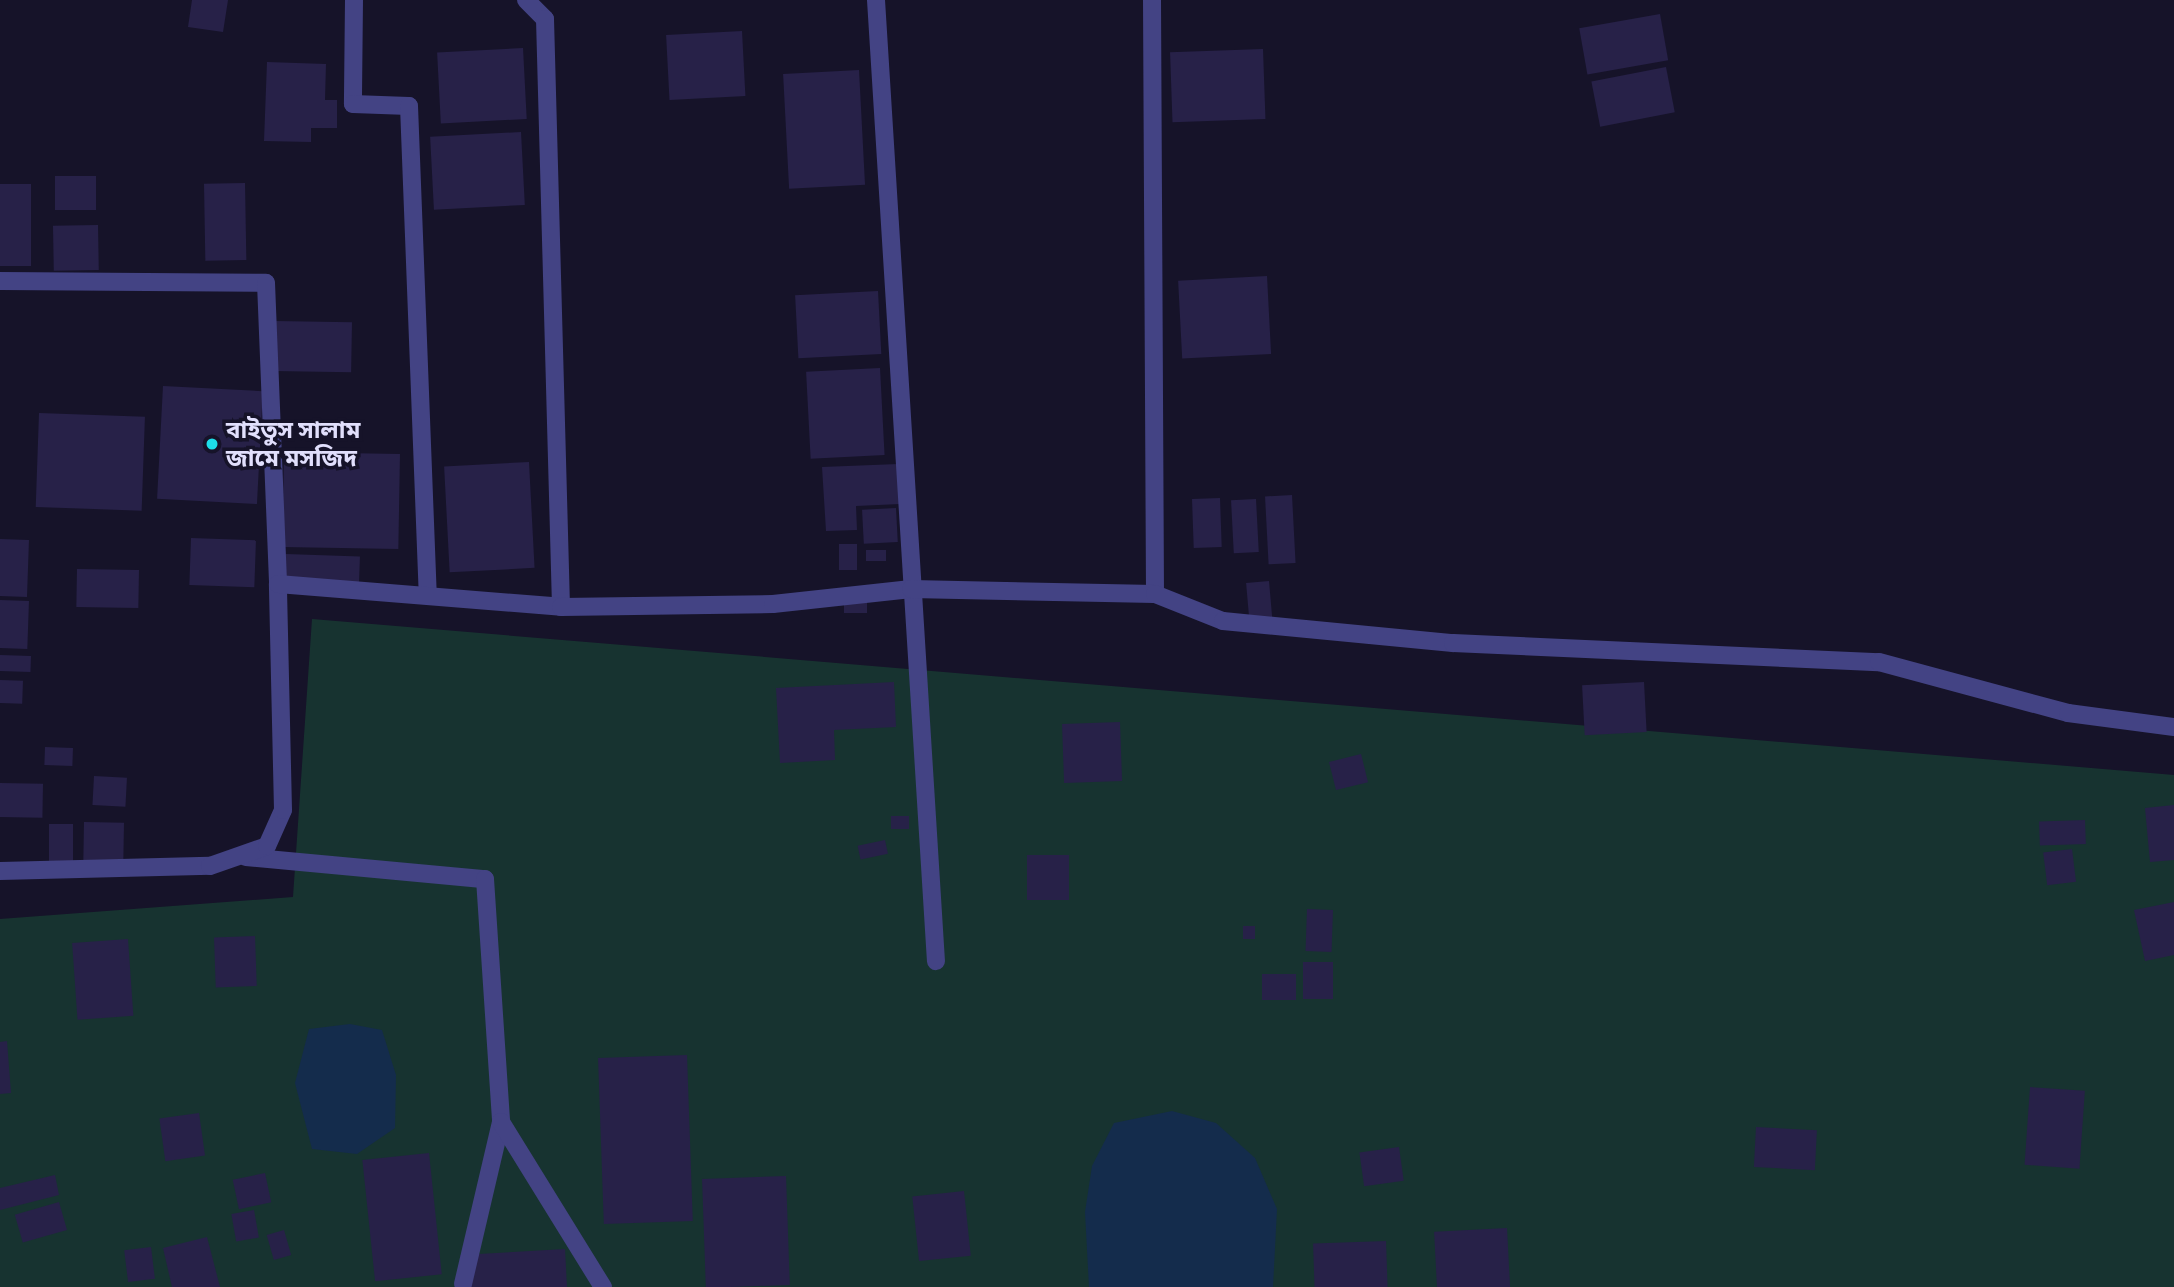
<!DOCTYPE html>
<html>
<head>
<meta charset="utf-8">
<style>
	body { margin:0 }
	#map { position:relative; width:2174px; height:1287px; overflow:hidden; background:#161329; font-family:"Public Sans","Noto Sans Bengali",sans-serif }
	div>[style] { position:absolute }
	.green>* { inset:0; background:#173330 }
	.water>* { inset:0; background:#142c4c }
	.building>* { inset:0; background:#272148; transform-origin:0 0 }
	.street>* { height:18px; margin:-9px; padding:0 9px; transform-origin:9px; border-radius:9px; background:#434384 }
	.dots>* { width:19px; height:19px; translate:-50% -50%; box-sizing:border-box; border:4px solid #161329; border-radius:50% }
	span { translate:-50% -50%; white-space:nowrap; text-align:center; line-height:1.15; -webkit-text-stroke:7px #161329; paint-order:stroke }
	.poi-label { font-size:24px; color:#e1dffc; font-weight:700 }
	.left { translate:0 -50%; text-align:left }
</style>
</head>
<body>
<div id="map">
	<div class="green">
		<div style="clip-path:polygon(312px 619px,2174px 775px,2174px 1287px,0 1287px,0 919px,293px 897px)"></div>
	</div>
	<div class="water">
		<div style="clip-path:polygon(350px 1024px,382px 1030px,396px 1075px,395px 1128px,357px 1154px,312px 1149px,295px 1083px,309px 1029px)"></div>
		<div style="clip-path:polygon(1172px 1111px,1216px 1123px,1255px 1158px,1277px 1209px,1273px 1287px,1089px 1287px,1085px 1212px,1092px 1166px,1114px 1123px)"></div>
	</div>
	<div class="building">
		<div style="clip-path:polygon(192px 0,228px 0,223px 32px,188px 27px)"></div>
		<div style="left:1660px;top:14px;width:47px;height:82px;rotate:80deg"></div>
		<div style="left:742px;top:31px;width:65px;height:76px;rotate:87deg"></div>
		<div style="left:523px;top:48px;width:71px;height:86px;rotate:87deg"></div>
		<div style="left:1263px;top:49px;width:70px;height:93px;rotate:88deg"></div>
		<div style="clip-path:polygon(267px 62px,326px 64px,325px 100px,337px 100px,337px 128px,311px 128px,311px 142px,264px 141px)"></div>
		<div style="left:1666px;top:67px;width:46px;height:76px;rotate:79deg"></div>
		<div style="left:859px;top:70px;width:115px;height:76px;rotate:87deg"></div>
		<div style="left:521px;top:132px;width:73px;height:91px;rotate:87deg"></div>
		<div style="left:55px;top:176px;width:41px;height:34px"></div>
		<div style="left:245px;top:183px;width:77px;height:41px;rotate:89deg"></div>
		<div style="left:0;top:184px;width:31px;height:82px"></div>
		<div style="left:98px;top:225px;width:45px;height:45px;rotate:89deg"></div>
		<div style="left:1267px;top:276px;width:78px;height:89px;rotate:87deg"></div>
		<div style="left:878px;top:291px;width:63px;height:83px;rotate:87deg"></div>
		<div style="left:274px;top:321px;width:78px;height:50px;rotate:1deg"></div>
		<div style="left:880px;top:368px;width:87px;height:74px;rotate:87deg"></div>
		<div style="left:163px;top:386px;width:100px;height:113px;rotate:3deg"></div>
		<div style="left:39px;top:413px;width:106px;height:94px;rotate:2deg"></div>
		<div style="left:284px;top:452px;width:116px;height:95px;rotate:1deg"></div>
		<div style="left:529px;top:462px;width:106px;height:85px;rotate:87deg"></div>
		<div style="clip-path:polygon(898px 464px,900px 504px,856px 506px,857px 530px,826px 531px,822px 467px)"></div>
		<div style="left:1292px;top:495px;width:68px;height:27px;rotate:87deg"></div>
		<div style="left:1220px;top:498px;width:49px;height:28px;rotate:88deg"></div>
		<div style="left:1256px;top:499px;width:53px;height:25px;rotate:87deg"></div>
		<div style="left:896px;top:508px;width:34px;height:34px;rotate:87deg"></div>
		<div style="left:191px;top:538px;width:65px;height:47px;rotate:2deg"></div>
		<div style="left:0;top:539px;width:29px;height:57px;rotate:2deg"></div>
		<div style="left:839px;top:544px;width:18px;height:26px"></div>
		<div style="left:886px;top:550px;width:11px;height:20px;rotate:90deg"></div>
		<div style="left:286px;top:554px;width:74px;height:27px;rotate:2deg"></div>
		<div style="left:77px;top:569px;width:62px;height:38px;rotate:1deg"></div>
		<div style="left:1269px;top:581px;width:38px;height:23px;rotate:85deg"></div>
		<div style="left:0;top:600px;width:29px;height:48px;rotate:2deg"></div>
		<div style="left:867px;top:600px;width:13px;height:23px;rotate:90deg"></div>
		<div style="left:0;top:655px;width:31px;height:16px;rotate:2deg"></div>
		<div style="left:0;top:680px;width:23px;height:23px;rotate:2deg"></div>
		<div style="clip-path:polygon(894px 682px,896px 727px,834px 730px,835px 760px,780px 763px,776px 688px)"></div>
		<div style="left:1644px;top:682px;width:50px;height:62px;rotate:87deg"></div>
		<div style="left:1120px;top:722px;width:59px;height:58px;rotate:88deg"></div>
		<div style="left:45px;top:747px;width:28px;height:18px;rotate:2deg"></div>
		<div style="left:1361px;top:754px;width:29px;height:33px;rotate:76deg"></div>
		<div style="left:94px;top:776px;width:33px;height:29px;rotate:3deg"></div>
		<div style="left:0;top:783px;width:43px;height:34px;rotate:1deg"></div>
		<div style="clip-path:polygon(2174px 805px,2174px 860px,2150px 862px,2145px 808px)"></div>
		<div style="left:909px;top:816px;width:13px;height:18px;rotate:90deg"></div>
		<div style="left:2085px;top:820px;width:24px;height:46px;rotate:88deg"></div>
		<div style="left:84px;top:822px;width:40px;height:40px;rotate:1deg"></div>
		<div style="left:49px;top:824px;width:24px;height:40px"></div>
		<div style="left:885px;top:840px;width:14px;height:28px;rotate:78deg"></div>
		<div style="left:2072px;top:849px;width:33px;height:29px;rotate:83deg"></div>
		<div style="left:1027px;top:855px;width:42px;height:45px"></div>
		<div style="clip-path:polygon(2174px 902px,2174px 955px,2145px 961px,2134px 910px)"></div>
		<div style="left:1307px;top:909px;width:26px;height:42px;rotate:2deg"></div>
		<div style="left:1243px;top:926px;width:12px;height:13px"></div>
		<div style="left:255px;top:936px;width:50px;height:41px;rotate:88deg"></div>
		<div style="left:128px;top:939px;width:77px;height:56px;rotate:86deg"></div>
		<div style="left:1303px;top:962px;width:30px;height:37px"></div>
		<div style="left:1296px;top:974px;width:26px;height:34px;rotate:90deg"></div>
		<div style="clip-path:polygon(7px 1041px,11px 1093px,0 1094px,0 1042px)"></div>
		<div style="left:687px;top:1055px;width:166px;height:89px;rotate:88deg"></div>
		<div style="left:2030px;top:1087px;width:55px;height:78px;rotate:4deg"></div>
		<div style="left:199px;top:1113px;width:43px;height:40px;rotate:82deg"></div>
		<div style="left:1756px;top:1127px;width:61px;height:40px;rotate:3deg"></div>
		<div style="left:1399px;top:1147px;width:34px;height:40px;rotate:82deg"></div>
		<div style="left:429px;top:1153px;width:122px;height:67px;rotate:84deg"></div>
		<div style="left:265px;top:1173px;width:30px;height:33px;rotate:78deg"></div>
		<div style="clip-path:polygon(55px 1175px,59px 1195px,0 1210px,0 1188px)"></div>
		<div style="left:786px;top:1176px;width:109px;height:84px;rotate:88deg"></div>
		<div style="left:964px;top:1191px;width:65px;height:52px;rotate:84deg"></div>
		<div style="left:59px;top:1202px;width:29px;height:46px;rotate:74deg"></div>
		<div style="left:254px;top:1210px;width:28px;height:23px;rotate:80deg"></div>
		<div style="left:1507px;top:1228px;width:59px;height:73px;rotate:87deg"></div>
		<div style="left:284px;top:1230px;width:26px;height:18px;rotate:74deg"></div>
		<div style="clip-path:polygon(207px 1237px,220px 1287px,172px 1287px,163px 1248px)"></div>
		<div style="left:1386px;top:1241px;width:46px;height:73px;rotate:88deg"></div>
		<div style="left:151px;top:1247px;width:32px;height:27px;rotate:83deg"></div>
		<div style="clip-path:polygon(565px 1249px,567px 1287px,462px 1287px,460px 1255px)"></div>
	</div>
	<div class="street">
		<div style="left:354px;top:0;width:104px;rotate:90.6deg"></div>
		<div style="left:353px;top:104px;width:56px;rotate:2deg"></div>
		<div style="left:409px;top:106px;width:489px;rotate:87.8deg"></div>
		<div style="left:526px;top:0;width:27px;rotate:45deg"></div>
		<div style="left:545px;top:19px;width:588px;rotate:88.44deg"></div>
		<div style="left:876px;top:0;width:963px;rotate:86.43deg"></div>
		<div style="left:1152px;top:0;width:594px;rotate:89.71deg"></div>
		<div style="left:0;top:281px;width:266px;rotate:0.4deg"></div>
		<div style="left:266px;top:283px;width:301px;rotate:87.7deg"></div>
		<div style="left:246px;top:857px;width:240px;rotate:5.3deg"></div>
		<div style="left:485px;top:879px;width:244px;rotate:86.2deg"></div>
		<div style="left:501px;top:1122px;width:166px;rotate:103.2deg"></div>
		<div style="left:0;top:871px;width:210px;rotate:-1.4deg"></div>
		<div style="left:210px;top:866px;width:60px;rotate:-19.3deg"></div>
		<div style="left:267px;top:846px;width:39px;rotate:-66deg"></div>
		<div style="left:283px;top:810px;width:226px;rotate:-91.3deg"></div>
		<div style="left:278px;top:584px;width:284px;rotate:4.6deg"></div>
		<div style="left:561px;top:607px;width:212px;rotate:-0.8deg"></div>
		<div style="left:773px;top:604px;width:139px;rotate:-6.2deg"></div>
		<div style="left:911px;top:589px;width:244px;rotate:1.2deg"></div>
		<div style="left:1155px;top:594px;width:73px;rotate:21.7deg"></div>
		<div style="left:1223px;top:621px;width:231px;rotate:5.5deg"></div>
		<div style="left:1453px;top:643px;width:426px;rotate:2.6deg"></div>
		<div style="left:1879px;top:662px;width:196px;rotate:15.1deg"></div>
		<div style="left:2068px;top:713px;width:107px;rotate:7.5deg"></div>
		<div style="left:501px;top:1122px;width:194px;rotate:58.3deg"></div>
	</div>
	<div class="dots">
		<div style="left:212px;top:444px;background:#1ddeea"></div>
	</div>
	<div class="poi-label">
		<span class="left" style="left:226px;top:444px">বাইতুস সালাম<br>জামে মসজিদ</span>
	</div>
</div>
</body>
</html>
